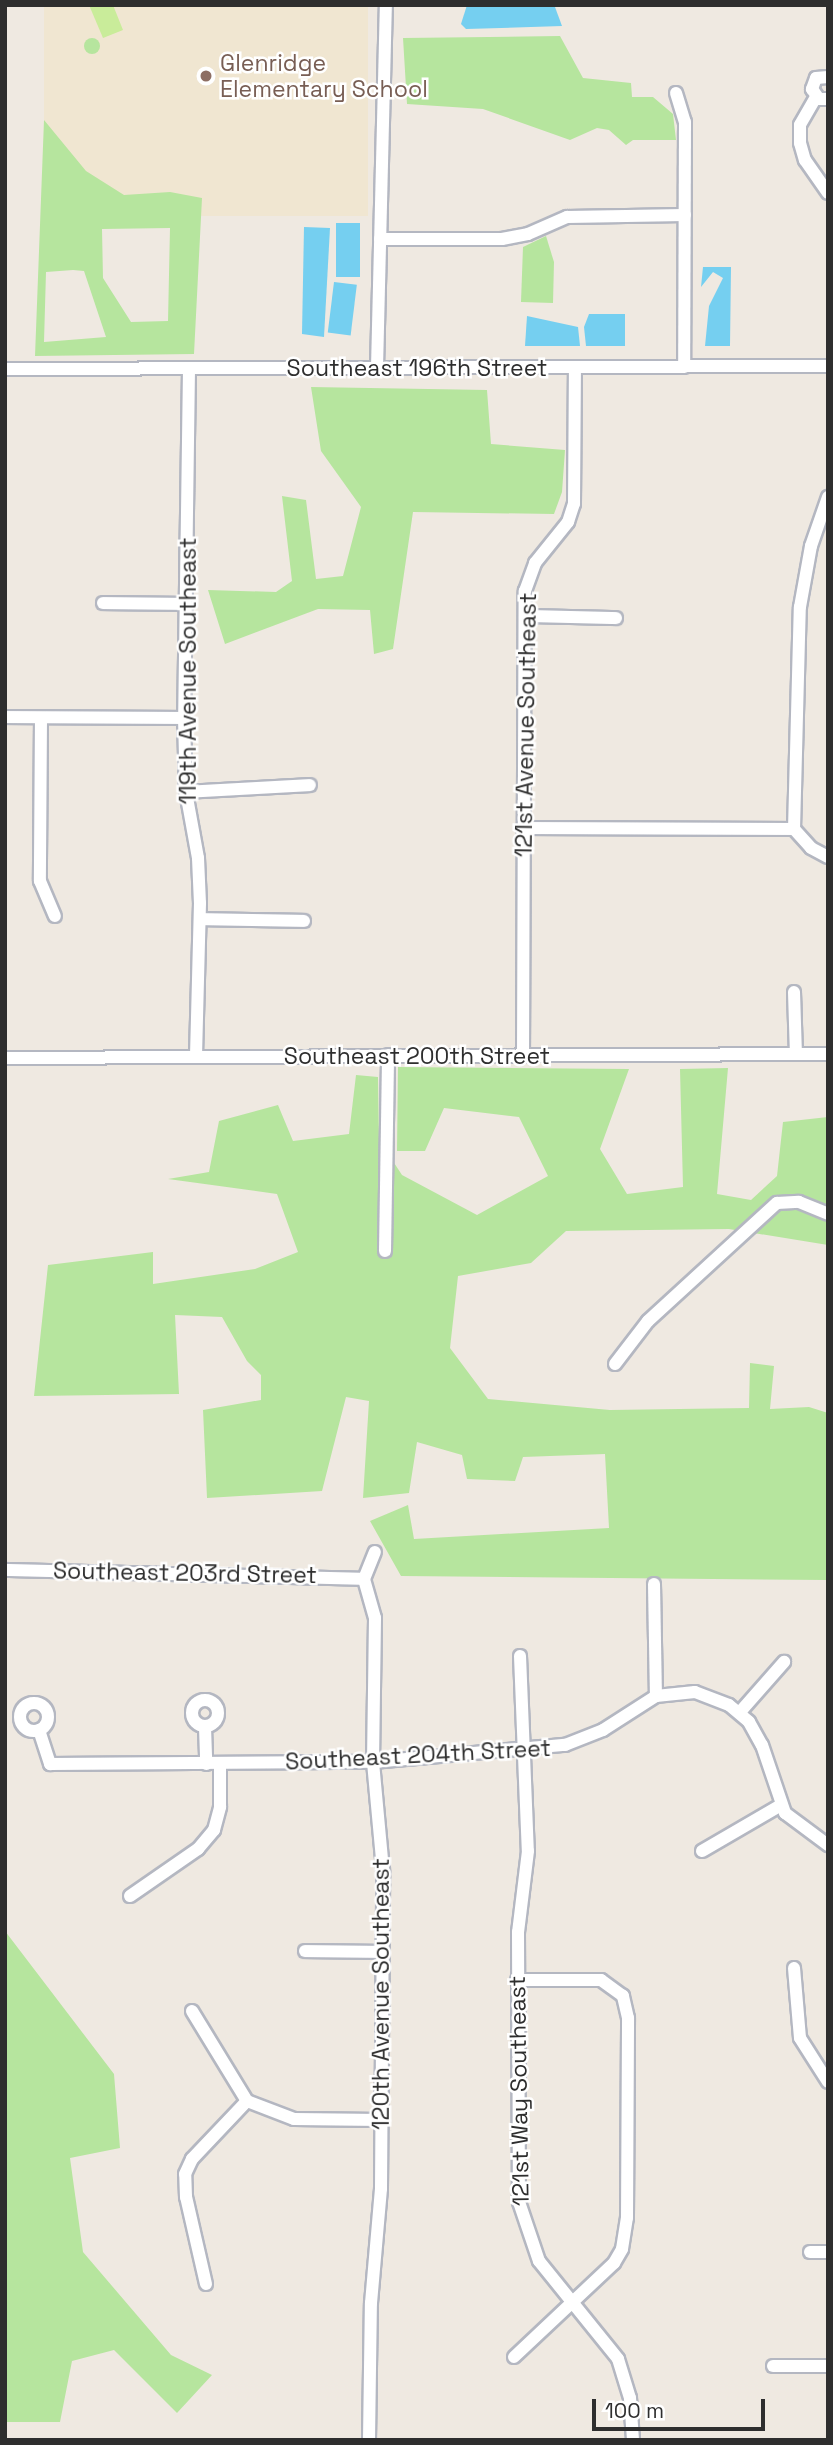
<!DOCTYPE html>
<html>
<head>
<meta charset="utf-8">
<style>
	body { margin:0 }
	#map { position:relative; width:833px; height:2445px; overflow:hidden; background:#efe9e1; font-family:"Space Grotesk",sans-serif }
	div>[style] { position:absolute }
	.education>* { inset:0; background:#f0e6d1; transform-origin:0 0 }
	.green>* { inset:0; background:#b6e59e }
	.round { border-radius:50% }
	.pitch>* { inset:0; background:#c9ec9a }
	.water>* { inset:0; background:#75cff0; transform-origin:0 0 }
	.roads { filter:drop-shadow(2px 0 #b4b7c1) drop-shadow(-2px 0 #b4b7c1) drop-shadow(0 2px #b4b7c1) drop-shadow(0 -2px #b4b7c1) }
	.minor>* { height:12px; margin:-6px; padding:0 6px; transform-origin:6px; border-radius:6px; background:#fff }
	.minor>.ring { margin:-6px; padding:0; box-sizing:content-box; background:none; border:12px solid #fff; border-radius:50% }
	.dots>* { width:19px; height:19px; translate:-50% -50%; box-sizing:border-box; border:4px solid #fff; border-radius:50% }
	span { translate:-50% -50%; white-space:nowrap; text-align:center; line-height:1.15; -webkit-text-stroke:5px #fff; paint-order:stroke }
	.education-label { font-size:23px; color:#785e54 }
	.left { translate:0 -50%; text-align:left }
	.street-label { font-size:23px; color:#2e2e2e }
	.frame { position:absolute; inset:0; border:7px solid #2e2e2e; pointer-events:none }
	.scale { position:absolute; left:592px; top:2399px; width:173px; height:32px; box-sizing:border-box; border:4px solid #2e2e2e; border-top:0; padding-left:9px; font-size:21px; line-height:24px; white-space:nowrap; color:#2e2e2e; -webkit-text-stroke:5px #fff; paint-order:stroke }
</style>
</head>
<body>
<div id="map">
	<div class="education">
		<div style="left:44px;top:5px;width:324px;height:211px"></div>
	</div>
	<div class="green">
		<div style="clip-path:polygon(560px 36px,583px 78px,631px 83px,632px 97px,653px 97px,673px 114px,676px 140px,633px 140px,626px 145px,609px 130px,597px 128px,570px 140px,483px 109px,407px 104px,403px 38px)"></div>
		<div class="round" style="left:84px;top:38px;width:16px;height:16px"></div>
		<div style="clip-path:polygon(evenodd,44px 120px,86px 171px,124px 195px,170px 192px,202px 198px,194px 354px,35px 356px,44px 120px,170px 228px,168px 321px,131px 322px,103px 278px,102px 229px,170px 228px,44px 120px,73px 270px,84px 271px,106px 337px,44px 342px,46px 272px,73px 270px)"></div>
		<div style="clip-path:polygon(546px 236px,554px 262px,553px 303px,521px 302px,523px 247px)"></div>
		<div style="clip-path:polygon(311px 387px,487px 390px,491px 444px,565px 450px,562px 492px,554px 514px,413px 512px,393px 649px,374px 654px,370px 610px,318px 609px,225px 644px,208px 590px,276px 592px,292px 581px,282px 496px,306px 500px,316px 579px,343px 576px,361px 507px,321px 451px)"></div>
		<div style="clip-path:polygon(398px 1067px,629px 1069px,600px 1149px,627px 1194px,683px 1187px,680px 1069px,728px 1068px,717px 1194px,751px 1200px,777px 1176px,783px 1122px,828px 1117px,828px 1245px,729px 1229px,566px 1231px,531px 1263px,458px 1276px,450px 1348px,488px 1399px,610px 1410px,749px 1408px,750px 1363px,774px 1366px,770px 1409px,809px 1407px,828px 1413px,828px 1580px,401px 1576px,370px 1521px,408px 1505px,414px 1539px,609px 1528px,605px 1454px,523px 1457px,515px 1481px,467px 1479px,462px 1455px,417px 1442px,409px 1493px,363px 1498px,369px 1401px,346px 1397px,322px 1491px,207px 1498px,203px 1410px,261px 1400px,261px 1375px,247px 1361px,222px 1317px,175px 1315px,179px 1394px,34px 1396px,48px 1265px,153px 1252px,153px 1284px,255px 1269px,298px 1252px,277px 1194px,168px 1179px,209px 1172px,219px 1121px,278px 1105px,293px 1141px,349px 1134px,356px 1075px,378px 1077px,379px 1140px,402px 1175px,477px 1215px,548px 1176px,519px 1117px,444px 1108px,425px 1151px,397px 1151px)"></div>
		<div style="clip-path:polygon(5px 1931px,114px 2074px,120px 2148px,70px 2158px,83px 2252px,171px 2355px,212px 2375px,177px 2413px,114px 2350px,72px 2361px,60px 2422px,5px 2422px)"></div>
	</div>
	<div class="pitch">
		<div style="clip-path:polygon(89px 5px,113px 5px,123px 30px,103px 38px)"></div>
	</div>
	<div class="water">
		<div style="clip-path:polygon(467px 5px,555px 7px,562px 26px,466px 29px,461px 24px)"></div>
		<div style="left:336px;top:223px;width:24px;height:54px"></div>
		<div style="clip-path:polygon(304px 227px,330px 228px,324px 337px,302px 334px)"></div>
		<div style="clip-path:polygon(703px 267px,731px 267px,730px 346px,705px 346px,709px 306px,723px 278px,713px 272px,701px 287px)"></div>
		<div style="left:334px;top:282px;width:23px;height:51px;rotate:7deg"></div>
		<div style="clip-path:polygon(589px 314px,625px 314px,625px 346px,586px 346px,584px 327px)"></div>
		<div style="clip-path:polygon(527px 316px,578px 327px,580px 346px,525px 346px)"></div>
	</div>
	<div class="roads">
		<div class="minor">
			<div style="left:828px;top:77px;width:12px;rotate:175deg"></div>
			<div style="left:816px;top:78px;width:12px;rotate:110deg"></div>
			<div style="left:812px;top:89px;width:12px;rotate:55deg"></div>
			<div style="left:819px;top:99px;width:9px"></div>
			<div style="left:676px;top:93px;width:30px;rotate:73deg"></div>
			<div style="left:685px;top:122px;width:245px;rotate:90.2deg"></div>
			<div style="left:816px;top:97px;width:32px;rotate:120deg"></div>
			<div style="left:800px;top:125px;width:18px;rotate:90deg"></div>
			<div style="left:800px;top:143px;width:18px;rotate:74deg"></div>
			<div style="left:805px;top:160px;width:40px;rotate:55.1deg"></div>
			<div style="left:380px;top:239px;width:122px"></div>
			<div style="left:502px;top:239px;width:26px;rotate:-11deg"></div>
			<div style="left:528px;top:234px;width:43px;rotate:-23.6deg"></div>
			<div style="left:567px;top:217px;width:118px;rotate:-1deg"></div>
			<div style="left:377px;top:368px;width:363px;rotate:-88.6deg"></div>
			<div style="left:5px;top:369px;width:823px;rotate:-0.21deg"></div>
			<div style="left:189px;top:369px;width:349px;rotate:90.8deg"></div>
			<div style="left:184px;top:718px;width:74px;rotate:88.5deg"></div>
			<div style="left:186px;top:792px;width:67px;rotate:79.7deg"></div>
			<div style="left:198px;top:858px;width:45px;rotate:87.5deg"></div>
			<div style="left:200px;top:903px;width:154px;rotate:91.5deg"></div>
			<div style="left:103px;top:603px;width:83px;rotate:0.7deg"></div>
			<div style="left:525px;top:616px;width:91px;rotate:1.3deg"></div>
			<div style="left:5px;top:717px;width:179px;rotate:0.3deg"></div>
			<div style="left:41px;top:718px;width:163px;rotate:90.4deg"></div>
			<div style="left:40px;top:881px;width:38px;rotate:67deg"></div>
			<div style="left:186px;top:792px;width:124px;rotate:-3.2deg"></div>
			<div style="left:525px;top:828px;width:269px;rotate:0.2deg"></div>
			<div style="left:794px;top:829px;width:222px;rotate:-88.5deg"></div>
			<div style="left:800px;top:607px;width:62px;rotate:-79.8deg"></div>
			<div style="left:811px;top:546px;width:52px;rotate:-70.9deg"></div>
			<div style="left:794px;top:829px;width:25px;rotate:48deg"></div>
			<div style="left:811px;top:848px;width:19px;rotate:28deg"></div>
			<div style="left:200px;top:919px;width:104px;rotate:1.1deg"></div>
			<div style="left:794px;top:992px;width:62px;rotate:88.2deg"></div>
			<div style="left:523px;top:1056px;width:465px;rotate:-89.8deg"></div>
			<div style="left:525px;top:591px;width:30px;rotate:-70deg"></div>
			<div style="left:535px;top:563px;width:53px;rotate:-51.2deg"></div>
			<div style="left:568px;top:522px;width:19px;rotate:-72deg"></div>
			<div style="left:574px;top:504px;width:137px;rotate:-89.6deg"></div>
			<div style="left:5px;top:1058px;width:823px;rotate:-0.28deg"></div>
			<div style="left:385px;top:1251px;width:196px;rotate:-89.1deg"></div>
			<div style="left:615px;top:1364px;width:54px;rotate:-52.5deg"></div>
			<div style="left:648px;top:1321px;width:175px;rotate:-42.5deg"></div>
			<div style="left:777px;top:1203px;width:22px;rotate:-3deg"></div>
			<div style="left:799px;top:1202px;width:31px;rotate:22deg"></div>
			<div style="left:5px;top:1570px;width:359px;rotate:1.4deg"></div>
			<div style="left:654px;top:1584px;width:112px;rotate:89deg"></div>
			<div style="left:520px;top:1656px;width:195px;rotate:87.7deg"></div>
			<div style="left:528px;top:1851px;width:82px;rotate:97deg"></div>
			<div style="left:518px;top:1932px;width:270px;rotate:89.8deg"></div>
			<div style="left:519px;top:2202px;width:62px;rotate:71.3deg"></div>
			<div style="left:539px;top:2261px;width:126px;rotate:51.1deg"></div>
			<div style="left:618px;top:2359px;width:41px;rotate:72.9deg"></div>
			<div style="left:630px;top:2398px;width:42px;rotate:85.9deg"></div>
			<div class="ring" style="left:192px;top:1700px;width:14px;height:14px"></div>
			<div class="ring" style="left:20px;top:1703px;width:16px;height:16px"></div>
			<div style="left:740px;top:1712px;width:67px;rotate:-48.7deg"></div>
			<div style="left:205px;top:1727px;width:37px;rotate:88deg"></div>
			<div style="left:39px;top:1730px;width:36px;rotate:72deg"></div>
			<div style="left:50px;top:1764px;width:323px;rotate:-0.4deg"></div>
			<div style="left:373px;top:1762px;width:193px;rotate:-5.1deg"></div>
			<div style="left:565px;top:1745px;width:41px;rotate:-21.5deg"></div>
			<div style="left:603px;top:1730px;width:63px;rotate:-32.7deg"></div>
			<div style="left:656px;top:1696px;width:39px;rotate:-6deg"></div>
			<div style="left:695px;top:1692px;width:36px;rotate:21deg"></div>
			<div style="left:729px;top:1705px;width:26px;rotate:40deg"></div>
			<div style="left:749px;top:1722px;width:26px;rotate:61deg"></div>
			<div style="left:762px;top:1745px;width:72px;rotate:71.3deg"></div>
			<div style="left:785px;top:1813px;width:54px;rotate:36.7deg"></div>
			<div style="left:702px;top:1851px;width:91px;rotate:-30.2deg"></div>
			<div style="left:130px;top:1896px;width:83px;rotate:-34.7deg"></div>
			<div style="left:198px;top:1849px;width:25px;rotate:-50deg"></div>
			<div style="left:214px;top:1830px;width:24px;rotate:-75deg"></div>
			<div style="left:220px;top:1807px;width:43px;rotate:-90deg"></div>
			<div style="left:305px;top:1951px;width:78px;rotate:0.7deg"></div>
			<div style="left:794px;top:1968px;width:70px;rotate:85.1deg"></div>
			<div style="left:800px;top:2038px;width:52px;rotate:57.5deg"></div>
			<div style="left:192px;top:2011px;width:105px;rotate:58.6deg"></div>
			<div style="left:247px;top:2101px;width:50px;rotate:21deg"></div>
			<div style="left:294px;top:2119px;width:87px;rotate:0.7deg"></div>
			<div style="left:810px;top:2252px;width:18px"></div>
			<div style="left:206px;top:2284px;width:89px;rotate:-102.9deg"></div>
			<div style="left:186px;top:2197px;width:23px;rotate:-92deg"></div>
			<div style="left:185px;top:2174px;width:17px;rotate:-65deg"></div>
			<div style="left:192px;top:2159px;width:80px;rotate:-46.5deg"></div>
			<div style="left:514px;top:2357px;width:137px;rotate:-43.2deg"></div>
			<div style="left:614px;top:2263px;width:16px;rotate:-60deg"></div>
			<div style="left:622px;top:2249px;width:31px;rotate:-81deg"></div>
			<div style="left:627px;top:2218px;width:200px;rotate:-89.7deg"></div>
			<div style="left:628px;top:2018px;width:23px;rotate:-103deg"></div>
			<div style="left:623px;top:1996px;width:27px;rotate:-144deg"></div>
			<div style="left:601px;top:1980px;width:84px;rotate:180deg"></div>
			<div style="left:773px;top:2366px;width:55px"></div>
			<div style="left:369px;top:2440px;width:137px;rotate:-89.2deg"></div>
			<div style="left:371px;top:2303px;width:114px;rotate:-85deg"></div>
			<div style="left:381px;top:2189px;width:319px;rotate:-89.6deg"></div>
			<div style="left:383px;top:1870px;width:108px;rotate:-95.3deg"></div>
			<div style="left:373px;top:1762px;width:144px;rotate:-89.2deg"></div>
			<div style="left:375px;top:1618px;width:41px;rotate:-105.8deg"></div>
			<div style="left:364px;top:1579px;width:29px;rotate:-68deg"></div>
		</div>
	</div>
	<div class="dots">
		<div style="left:206px;top:76px;background:#8d6e63"></div>
	</div>
	<div class="education-label">
		<span class="left" style="left:220px;top:76px">Glenridge<br>Elementary School</span>
	</div>
	<div class="street-label">
		<span style="left:417px;top:368px">Southeast 196th Street</span>
		<span style="left:188px;top:671px;rotate:-90deg">119th Avenue Southeast</span>
		<span style="left:526px;top:725px;rotate:-89deg">121st Avenue Southeast</span>
		<span style="left:417px;top:1056px">Southeast 200th Street</span>
		<span style="left:185px;top:1573px;rotate:1deg">Southeast 203rd Street</span>
		<span style="left:418px;top:1755px;rotate:-3deg">Southeast 204th Street</span>
		<span style="left:381px;top:1994px;rotate:-90deg">120th Avenue Southeast</span>
		<span style="left:519px;top:2091px;rotate:-91deg">121st Way Southeast</span>
	</div>
	<div class="frame"></div>
	<div class="scale">100 m</div>
</div>
</body>
</html>
